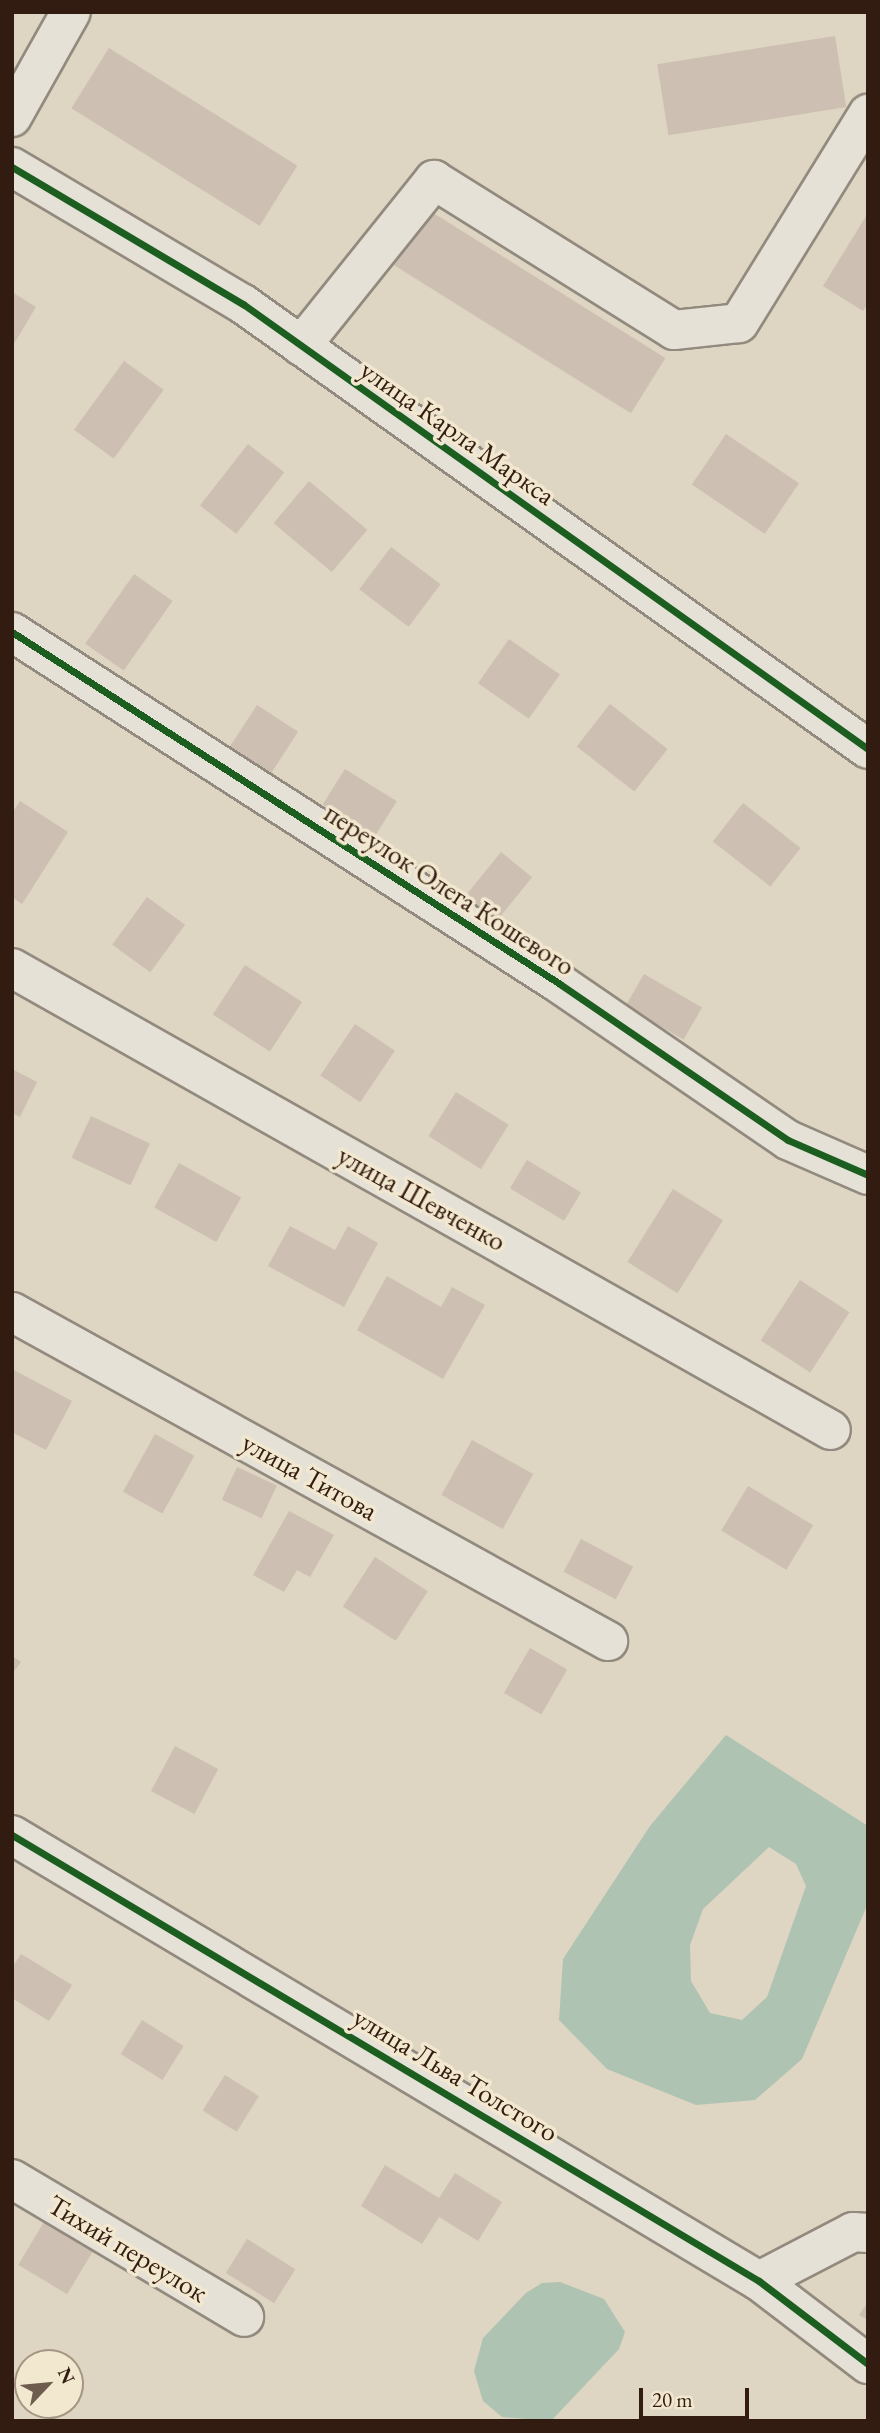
<!DOCTYPE html>
<html>
<head>
<meta charset="utf-8">
<style>
	body { margin:0 }
	#map { position:relative; width:880px; height:2433px; overflow:hidden; background:#ded5c2; font-family:"EB Garamond",serif }
	div>[style] { position:absolute }
	.water>* { inset:0; background:#aec3b2 }
	.building>* { inset:0; background:#cdbfb1; transform-origin:0 0 }
	.roads { filter:drop-shadow(2px 0 #928a7e) drop-shadow(-2px 0 #928a7e) drop-shadow(0 2px #928a7e) drop-shadow(0 -2px #928a7e) }
	.minor>* { height:38px; margin:-19px; padding:0 19px; transform-origin:19px; border-radius:19px; background:#e6e1d6 }
	.cycleway>* { height:7px; margin:-3.5px; padding:0 3.5px; transform-origin:3.5px; border-radius:3.5px; background:#1b5e20 }
	span { translate:-50% -50%; white-space:nowrap; text-align:center; line-height:1.15; -webkit-text-stroke:7px #f2e7cf; paint-order:stroke }
	.street-label { font-size:28px; color:#321b10 }
	.frame { position:absolute; inset:0; border:14px solid #321b10; pointer-events:none }
	.north { position:absolute; left:14px; top:2349px; width:70px; height:70px; box-sizing:border-box; background:#f2e7cf; border:2px solid #a59583; border-radius:50%; rotate:64deg; font-size:19px; font-weight:700; line-height:28px; text-align:center; color:#321b10 }
	.north::after { content:''; display:block; margin:auto; width:24px; height:32px; background:#6e5c4e; clip-path:polygon(50% 0,100% 100%,50% 72%,0 100%) }
	.scale { position:absolute; left:639px; top:2388px; width:110px; height:32px; box-sizing:border-box; border:4px solid #321b10; border-top:0; padding-left:9px; font-size:21px; line-height:24px; white-space:nowrap; color:#321b10; -webkit-text-stroke:5px #f2e7cf; paint-order:stroke }
</style>
</head>
<body>
<div id="map">
	<div class="water">
		<div style="clip-path:polygon(evenodd,726px 1735px,868px 1826px,868px 1903px,802px 2059px,755px 2100px,696px 2105px,607px 2069px,559px 2020px,563px 1959px,650px 1826px,726px 1735px,769px 1847px,796px 1864px,806px 1886px,767px 1997px,742px 2020px,710px 2013px,691px 1981px,690px 1945px,703px 1909px,769px 1847px)"></div>
		<div style="clip-path:polygon(560px 2282px,604px 2299px,625px 2332px,619px 2349px,551px 2421px,502px 2417px,483px 2401px,474px 2371px,483px 2338px,526px 2293px,542px 2283px)"></div>
	</div>
	<div class="building">
		<div style="left:835px;top:36px;width:72px;height:180px;rotate:81deg"></div>
		<div style="left:109px;top:48px;width:222px;height:71px;rotate:32deg"></div>
		<div style="left:422px;top:206px;width:287px;height:65px;rotate:32deg"></div>
		<div style="clip-path:polygon(868px 213px,868px 304px,863px 311px,823px 286px)"></div>
		<div style="clip-path:polygon(12px 292px,36px 307px,12px 347px)"></div>
		<div style="left:124px;top:361px;width:49px;height:85px;rotate:36deg"></div>
		<div style="left:726px;top:434px;width:88px;height:61px;rotate:34deg"></div>
		<div style="left:248px;top:444px;width:46px;height:78px;rotate:38deg"></div>
		<div style="left:309px;top:481px;width:76px;height:55px;rotate:40deg"></div>
		<div style="left:391px;top:547px;width:62px;height:53px;rotate:37deg"></div>
		<div style="left:134px;top:574px;width:47px;height:85px;rotate:35deg"></div>
		<div style="left:509px;top:639px;width:62px;height:54px;rotate:35deg"></div>
		<div style="left:610px;top:704px;width:73px;height:54px;rotate:38deg"></div>
		<div style="left:257px;top:705px;width:49px;height:51px;rotate:33deg"></div>
		<div style="left:345px;top:769px;width:61px;height:42px;rotate:32deg"></div>
		<div style="clip-path:polygon(20px 801px,68px 832px,22px 904px,12px 897px,12px 813px)"></div>
		<div style="left:743px;top:803px;width:73px;height:49px;rotate:38deg"></div>
		<div style="left:501px;top:852px;width:40px;height:60px;rotate:39deg"></div>
		<div style="left:147px;top:897px;width:47px;height:59px;rotate:36deg"></div>
		<div style="left:245px;top:965px;width:68px;height:59px;rotate:33deg"></div>
		<div style="left:644px;top:974px;width:67px;height:37px;rotate:30deg"></div>
		<div style="left:355px;top:1024px;width:48px;height:62px;rotate:34deg"></div>
		<div style="clip-path:polygon(12px 1069px,37px 1082px,20px 1117px,12px 1113px)"></div>
		<div style="left:456px;top:1092px;width:62px;height:52px;rotate:32deg"></div>
		<div style="left:91px;top:1116px;width:65px;height:46px;rotate:25deg"></div>
		<div style="left:527px;top:1160px;width:63px;height:33px;rotate:31deg"></div>
		<div style="left:179px;top:1163px;width:71px;height:51px;rotate:29deg"></div>
		<div style="left:673px;top:1189px;width:59px;height:86px;rotate:32deg"></div>
		<div style="clip-path:polygon(290px 1226px,335px 1250px,348px 1226px,378px 1243px,344px 1307px,268px 1266px)"></div>
		<div style="clip-path:polygon(387px 1276px,441px 1307px,452px 1287px,485px 1305px,443px 1379px,357px 1330px)"></div>
		<div style="left:800px;top:1280px;width:59px;height:72px;rotate:33deg"></div>
		<div style="clip-path:polygon(12px 1369px,72px 1401px,46px 1450px,12px 1432px)"></div>
		<div style="left:155px;top:1434px;width:45px;height:66px;rotate:29deg"></div>
		<div style="left:472px;top:1440px;width:70px;height:63px;rotate:29deg"></div>
		<div style="left:237px;top:1467px;width:44px;height:36px;rotate:25deg"></div>
		<div style="left:748px;top:1486px;width:76px;height:52px;rotate:31deg"></div>
		<div style="clip-path:polygon(289px 1511px,334px 1535px,310px 1577px,297px 1570px,284px 1592px,253px 1575px)"></div>
		<div style="left:581px;top:1539px;width:59px;height:37px;rotate:28deg"></div>
		<div style="left:375px;top:1557px;width:63px;height:59px;rotate:33deg"></div>
		<div style="left:530px;top:1648px;width:43px;height:52px;rotate:30deg"></div>
		<div style="clip-path:polygon(12px 1656px,21px 1662px,12px 1674px)"></div>
		<div style="left:175px;top:1746px;width:49px;height:51px;rotate:28deg"></div>
		<div style="clip-path:polygon(21px 1954px,72px 1985px,49px 2021px,12px 1998px,12px 1968px)"></div>
		<div style="left:142px;top:2020px;width:49px;height:40px;rotate:32deg"></div>
		<div style="left:225px;top:2075px;width:40px;height:42px;rotate:32deg"></div>
		<div style="clip-path:polygon(385px 2165px,439px 2198px,455px 2173px,502px 2202px,478px 2241px,439px 2217px,422px 2244px,361px 2206px)"></div>
		<div style="left:44px;top:2222px;width:57px;height:50px;rotate:31deg"></div>
		<div style="left:247px;top:2239px;width:57px;height:40px;rotate:32deg"></div>
		<div style="clip-path:polygon(868px 2302px,868px 2320px,859px 2315px)"></div>
	</div>
	<div class="roads">
		<div class="minor">
			<div style="left:12px;top:117px;width:120px;rotate:-60.7deg"></div>
			<div style="left:12px;top:167px;width:269px;rotate:30.7deg"></div>
			<div style="left:243px;top:304px;width:767px;rotate:35.45deg"></div>
			<div style="left:301px;top:346px;width:213px;rotate:-51.3deg"></div>
			<div style="left:434px;top:180px;width:283px;rotate:32deg"></div>
			<div style="left:674px;top:330px;width:65px;rotate:-6.1deg"></div>
			<div style="left:739px;top:323px;width:246px;rotate:-58.3deg"></div>
			<div style="left:12px;top:632px;width:651px;rotate:32.71deg"></div>
			<div style="left:560px;top:984px;width:276px;rotate:34.4deg"></div>
			<div style="left:788px;top:1140px;width:87px;rotate:23.6deg"></div>
			<div style="left:12px;top:968px;width:940px;rotate:29.43deg"></div>
			<div style="left:12px;top:1312px;width:681px;rotate:28.9deg"></div>
			<div style="left:12px;top:1835px;width:870px;rotate:30.84deg"></div>
			<div style="left:759px;top:2281px;width:137px;rotate:37.3deg"></div>
			<div style="left:12px;top:2179px;width:270px;rotate:30.7deg"></div>
			<div style="left:759px;top:2281px;width:106px;rotate:-27.5deg"></div>
			<div style="left:853px;top:2232px;width:15px;rotate:4deg"></div>
		</div>
	</div>
	<div class="cycleway">
		<div style="left:12px;top:167px;width:269px;rotate:30.7deg"></div>
		<div style="left:243px;top:304px;width:767px;rotate:35.45deg"></div>
		<div style="left:12px;top:632px;width:651px;rotate:32.71deg"></div>
		<div style="left:560px;top:984px;width:276px;rotate:34.4deg"></div>
		<div style="left:788px;top:1140px;width:87px;rotate:23.6deg"></div>
		<div style="left:12px;top:1835px;width:870px;rotate:30.84deg"></div>
		<div style="left:759px;top:2281px;width:137px;rotate:37.3deg"></div>
	</div>
	<div class="street-label">
		<span style="left:458px;top:432px;rotate:35deg">улица Карла Маркса</span>
		<span style="left:450px;top:889px;rotate:33deg">переулок Олега Кошевого</span>
		<span style="left:422px;top:1198px;rotate:29deg">улица Шевченко</span>
		<span style="left:310px;top:1476px;rotate:29deg">улица Титова</span>
		<span style="left:456px;top:2074px;rotate:31deg">улица Льва Толстого</span>
		<span style="left:128px;top:2248px;rotate:31deg">Тихий переулок</span>
	</div>
	<div class="frame"></div>
	<div class="north">N</div>
	<div class="scale">20 m</div>
</div>
</body>
</html>
